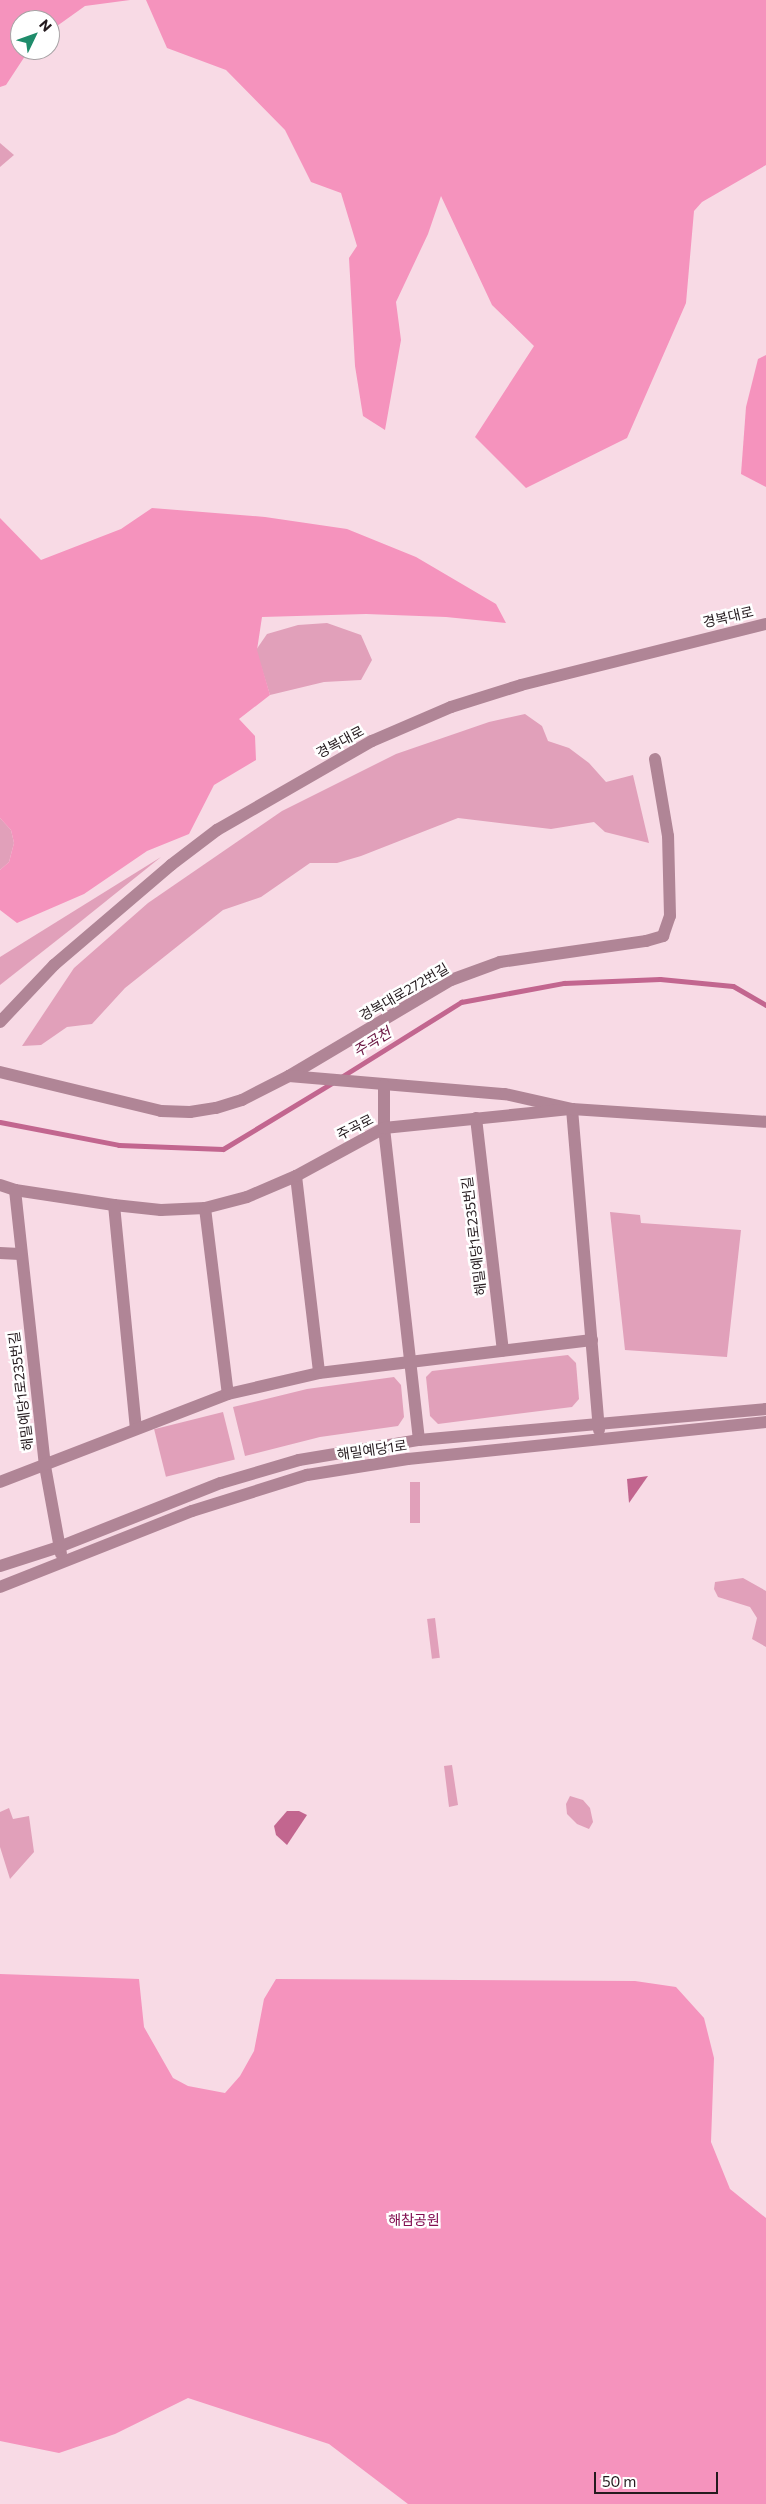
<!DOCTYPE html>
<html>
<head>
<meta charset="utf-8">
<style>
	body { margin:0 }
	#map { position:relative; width:766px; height:2504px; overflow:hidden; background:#f8dae5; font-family:Commissioner,"Noto Sans KR",sans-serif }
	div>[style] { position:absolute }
	.green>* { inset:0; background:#e1a0ba; transform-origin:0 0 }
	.forest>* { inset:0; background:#f593bd }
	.water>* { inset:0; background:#c2668f }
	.stream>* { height:5px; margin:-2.5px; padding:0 2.5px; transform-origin:2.5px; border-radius:2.5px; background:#c2668f }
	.minor>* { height:12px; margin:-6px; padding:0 6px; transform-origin:6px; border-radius:6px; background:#b08596 }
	span { translate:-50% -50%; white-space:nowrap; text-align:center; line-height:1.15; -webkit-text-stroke:5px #fff; paint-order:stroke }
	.street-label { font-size:14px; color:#241a1e }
	.park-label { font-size:14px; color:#820e50 }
	.water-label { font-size:15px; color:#691441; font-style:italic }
	.north { position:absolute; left:10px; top:10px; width:50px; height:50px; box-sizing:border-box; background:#fff; border:1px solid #a7a3a5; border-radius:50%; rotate:48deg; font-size:14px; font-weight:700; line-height:20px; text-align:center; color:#241a1e }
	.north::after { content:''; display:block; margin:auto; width:18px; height:22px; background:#1f8c6b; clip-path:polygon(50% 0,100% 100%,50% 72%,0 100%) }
	.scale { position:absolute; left:594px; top:2472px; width:124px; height:22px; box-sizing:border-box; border:2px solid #241a1e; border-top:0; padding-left:6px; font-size:15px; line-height:18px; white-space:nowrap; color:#241a1e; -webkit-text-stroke:4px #fff; paint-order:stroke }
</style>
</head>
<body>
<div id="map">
	<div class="green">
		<div style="clip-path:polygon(0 143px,14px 155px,0 167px)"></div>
		<div style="clip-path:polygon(327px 623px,361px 635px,372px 660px,361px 680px,324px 682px,270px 695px,256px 650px,267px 634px,298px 625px)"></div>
		<div style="clip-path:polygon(525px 714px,542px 726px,548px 741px,569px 748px,589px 763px,606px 782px,633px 775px,649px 843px,605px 832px,594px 822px,551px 829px,458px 818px,361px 856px,337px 863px,310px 863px,261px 897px,223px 910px,125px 988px,92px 1024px,67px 1027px,41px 1045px,22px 1046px,74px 968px,148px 903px,282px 811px,396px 754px,489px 722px)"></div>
		<div style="clip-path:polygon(0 818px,11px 830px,14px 843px,9px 862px,0 870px)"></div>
		<div style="clip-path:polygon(161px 857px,75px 926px,0 985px,0 957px)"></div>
		<div style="clip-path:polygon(610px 1212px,640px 1215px,641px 1223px,741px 1230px,727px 1357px,625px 1350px)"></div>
		<div style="clip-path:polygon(568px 1355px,576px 1363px,579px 1399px,572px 1407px,438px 1424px,430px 1416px,426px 1377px,432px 1371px)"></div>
		<div style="clip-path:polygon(394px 1377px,401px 1385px,404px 1417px,398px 1426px,320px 1437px,245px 1456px,233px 1407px,307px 1389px)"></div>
		<div style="left:223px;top:1412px;width:49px;height:71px;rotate:76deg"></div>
		<div style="left:410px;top:1482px;width:10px;height:41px"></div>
		<div style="clip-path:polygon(743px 1578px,766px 1591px,766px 1647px,752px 1639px,757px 1618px,750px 1607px,718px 1597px,714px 1589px,715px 1582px)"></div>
		<div style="left:435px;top:1618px;width:40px;height:8px;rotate:83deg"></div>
		<div style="clip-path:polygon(452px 1765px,458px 1805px,449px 1807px,444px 1766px)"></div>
		<div style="clip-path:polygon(570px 1796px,583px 1800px,590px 1808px,593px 1822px,589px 1829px,577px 1824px,567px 1814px,566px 1804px)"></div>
		<div style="clip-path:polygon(9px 1808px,13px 1819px,29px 1816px,34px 1852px,10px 1879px,0 1847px,0 1812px)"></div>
	</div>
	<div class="forest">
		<div style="clip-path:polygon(0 0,130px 0,85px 6px,50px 31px,50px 20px,20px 20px,20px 50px,29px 50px,6px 85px,0 87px)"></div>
		<div style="clip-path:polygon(146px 0,766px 0,766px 165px,702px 202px,694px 211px,686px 303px,627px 438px,526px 488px,475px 437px,534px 346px,492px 305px,441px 196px,428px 234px,396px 302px,401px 340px,385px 430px,363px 416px,355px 366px,349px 258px,357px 246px,341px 193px,311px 182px,285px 130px,226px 70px,167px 48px)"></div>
		<div style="clip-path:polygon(766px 355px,766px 487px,741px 474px,746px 407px,758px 359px)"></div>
		<div style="clip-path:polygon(152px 508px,265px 517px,347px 529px,416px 557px,496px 604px,506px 623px,446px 617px,366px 614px,262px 617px,257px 650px,270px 695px,239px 719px,255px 736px,256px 760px,214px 785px,189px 834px,147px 851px,84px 894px,17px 923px,0 910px,0 870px,9px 862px,14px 843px,11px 830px,0 818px,0 518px,41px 560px,121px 529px)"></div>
		<div style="clip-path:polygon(0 1974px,139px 1979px,144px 2027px,173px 2078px,188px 2086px,225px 2093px,240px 2076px,254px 2051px,264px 1999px,276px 1979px,635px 1981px,676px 1987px,704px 2018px,714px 2058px,711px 2142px,730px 2189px,766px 2218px,766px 2504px,408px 2504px,329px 2444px,188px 2398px,115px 2434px,59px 2453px,0 2441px)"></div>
	</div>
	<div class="water">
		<div style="clip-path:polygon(648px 1476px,629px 1503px,627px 1479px)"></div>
		<div style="clip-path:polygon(287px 1811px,299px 1811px,307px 1815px,287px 1845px,276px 1835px,274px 1826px)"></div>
	</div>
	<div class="stream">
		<div style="left:341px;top:1077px;width:142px;rotate:-32deg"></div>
		<div style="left:461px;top:1002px;width:105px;rotate:-10.5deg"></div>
		<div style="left:564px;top:983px;width:96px;rotate:-2.4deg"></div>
		<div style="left:660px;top:979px;width:73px;rotate:5.5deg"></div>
		<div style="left:733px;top:986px;width:38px;rotate:30deg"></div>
		<div style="left:0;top:1122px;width:121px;rotate:10.9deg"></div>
		<div style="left:119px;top:1145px;width:104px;rotate:2.2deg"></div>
		<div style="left:223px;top:1149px;width:127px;rotate:-31.2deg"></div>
	</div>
	<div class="minor">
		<div style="left:0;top:1022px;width:79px;rotate:-46.5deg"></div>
		<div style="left:54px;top:965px;width:154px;rotate:-40.5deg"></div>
		<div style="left:171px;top:865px;width:58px;rotate:-37.3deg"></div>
		<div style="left:217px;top:830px;width:179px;rotate:-29.9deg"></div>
		<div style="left:372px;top:741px;width:86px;rotate:-23.3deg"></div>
		<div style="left:451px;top:707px;width:73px;rotate:-17.4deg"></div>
		<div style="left:521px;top:685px;width:252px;rotate:-14deg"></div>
		<div style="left:0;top:1072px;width:166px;rotate:13.6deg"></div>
		<div style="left:161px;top:1111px;width:29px;rotate:2deg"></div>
		<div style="left:190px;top:1112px;width:26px;rotate:-9deg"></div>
		<div style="left:216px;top:1108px;width:27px;rotate:-17deg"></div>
		<div style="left:242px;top:1100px;width:53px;rotate:-27.1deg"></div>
		<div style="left:289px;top:1076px;width:188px;rotate:-30.7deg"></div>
		<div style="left:451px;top:980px;width:52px;rotate:-20.2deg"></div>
		<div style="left:500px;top:962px;width:148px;rotate:-8.2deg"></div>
		<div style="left:646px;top:941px;width:18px;rotate:-16deg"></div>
		<div style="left:663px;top:936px;width:21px;rotate:-71deg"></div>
		<div style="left:670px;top:916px;width:80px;rotate:-91.4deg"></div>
		<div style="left:668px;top:836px;width:78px;rotate:-99.6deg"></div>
		<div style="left:289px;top:1076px;width:217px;rotate:4.8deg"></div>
		<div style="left:505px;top:1094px;width:69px;rotate:12.6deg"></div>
		<div style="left:572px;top:1109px;width:322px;rotate:85.2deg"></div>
		<div style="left:384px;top:1085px;width:43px;rotate:90deg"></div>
		<div style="left:384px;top:1128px;width:314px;rotate:83.6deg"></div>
		<div style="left:476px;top:1118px;width:234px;rotate:83.4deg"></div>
		<div style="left:296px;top:1176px;width:198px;rotate:83.3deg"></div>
		<div style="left:0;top:1185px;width:16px;rotate:18deg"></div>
		<div style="left:15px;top:1190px;width:100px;rotate:8.6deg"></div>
		<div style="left:114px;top:1205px;width:47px;rotate:6.1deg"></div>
		<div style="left:161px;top:1210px;width:44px;rotate:-2.6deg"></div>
		<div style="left:205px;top:1208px;width:43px;rotate:-14.7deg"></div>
		<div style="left:247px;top:1197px;width:53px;rotate:-23.2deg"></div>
		<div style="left:296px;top:1176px;width:100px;rotate:-28.6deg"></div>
		<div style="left:384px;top:1128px;width:189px;rotate:-5.8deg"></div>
		<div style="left:572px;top:1109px;width:194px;rotate:3.8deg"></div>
		<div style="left:15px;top:1190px;width:278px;rotate:83.8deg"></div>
		<div style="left:45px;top:1466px;width:89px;rotate:79.7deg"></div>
		<div style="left:114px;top:1205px;width:224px;rotate:84.4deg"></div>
		<div style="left:205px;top:1208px;width:187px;rotate:83deg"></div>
		<div style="left:0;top:1253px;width:20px;rotate:3deg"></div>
		<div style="left:0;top:1482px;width:244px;rotate:-21.1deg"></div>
		<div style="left:228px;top:1394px;width:93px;rotate:-13deg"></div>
		<div style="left:319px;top:1373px;width:275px;rotate:-6.9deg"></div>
		<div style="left:0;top:1566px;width:62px;rotate:-17.9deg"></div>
		<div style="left:59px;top:1547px;width:174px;rotate:-21.6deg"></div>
		<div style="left:221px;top:1483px;width:81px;rotate:-16.4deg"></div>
		<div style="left:299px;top:1460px;width:122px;rotate:-9.5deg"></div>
		<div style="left:419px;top:1440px;width:348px;rotate:-5.1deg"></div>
		<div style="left:0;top:1587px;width:206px;rotate:-21.6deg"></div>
		<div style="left:192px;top:1511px;width:121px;rotate:-17.4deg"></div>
		<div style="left:307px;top:1475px;width:102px;rotate:-9deg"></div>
		<div style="left:408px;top:1459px;width:360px;rotate:-5.9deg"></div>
	</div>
	<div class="street-label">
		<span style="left:728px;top:617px;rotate:-13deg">경복대로</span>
		<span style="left:340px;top:742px;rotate:-28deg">경복대로</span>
		<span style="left:404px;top:992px;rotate:-30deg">경복대로272번길</span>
		<span style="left:355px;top:1127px;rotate:-27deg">주곡로</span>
		<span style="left:474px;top:1236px;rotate:-97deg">해밀예당1로235번길</span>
		<span style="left:21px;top:1391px;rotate:-97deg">해밀예당1로235번길</span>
		<span style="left:372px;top:1450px;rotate:-8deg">해밀예당1로</span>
	</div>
	<div class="park-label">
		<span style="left:414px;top:2220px">해참공원</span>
	</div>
	<div class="water-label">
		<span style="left:372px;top:1042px;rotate:-32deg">주곡천</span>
	</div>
	<div class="north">N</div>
	<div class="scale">50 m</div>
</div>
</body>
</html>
